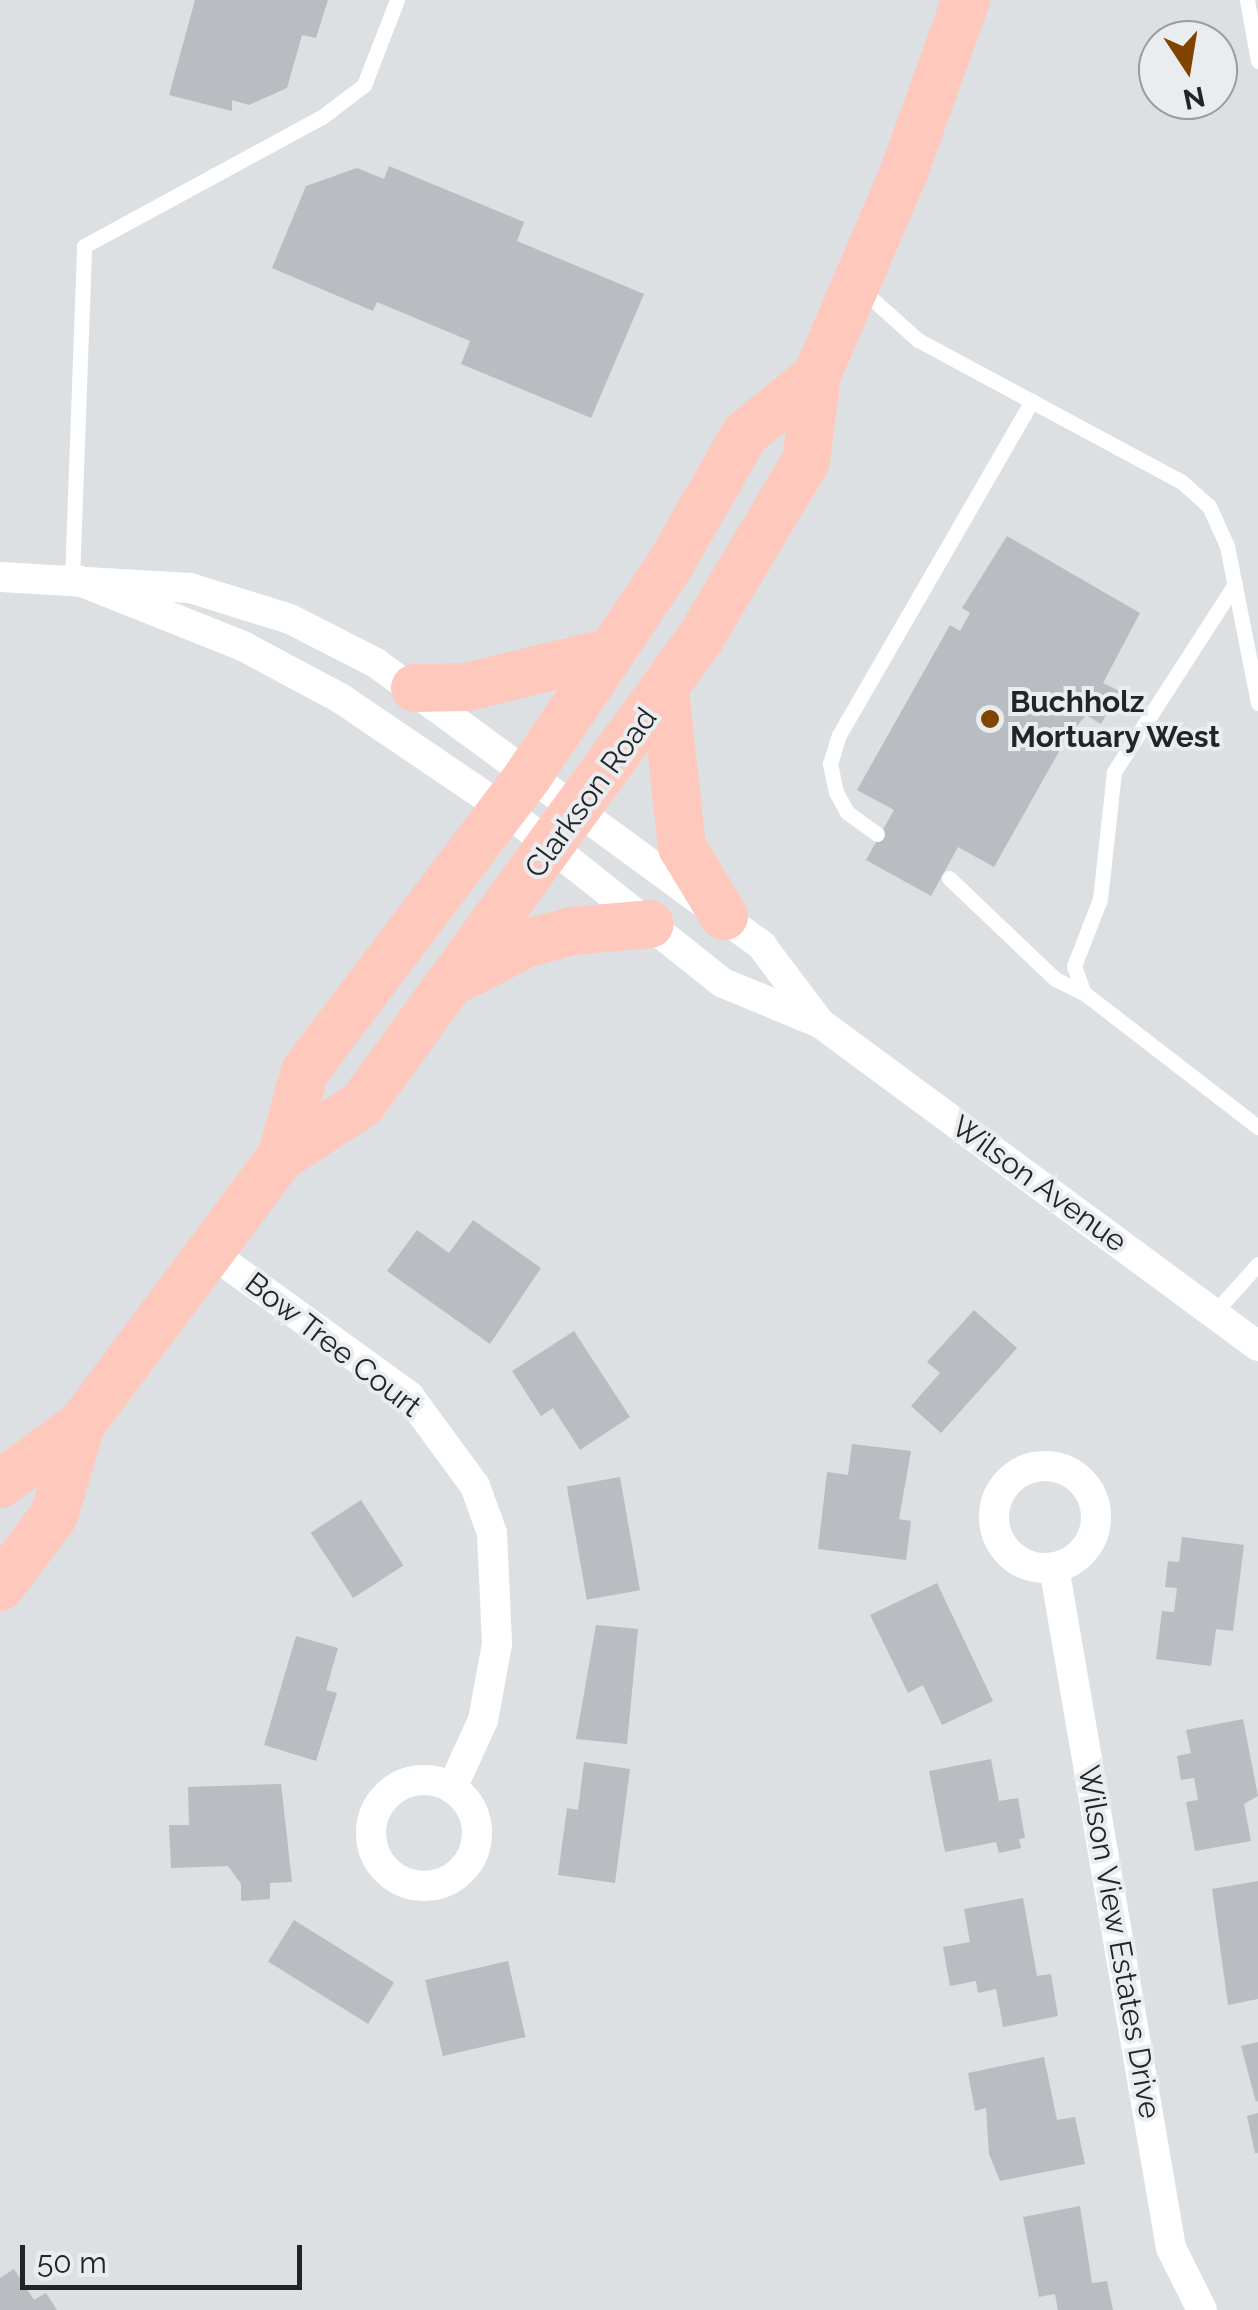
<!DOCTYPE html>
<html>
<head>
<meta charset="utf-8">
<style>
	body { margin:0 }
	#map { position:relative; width:1258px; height:2310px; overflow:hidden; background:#dce0e3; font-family:Raleway,sans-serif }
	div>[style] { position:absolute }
	.building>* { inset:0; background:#b9bcc0; transform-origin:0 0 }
	.lane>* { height:15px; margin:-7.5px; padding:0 7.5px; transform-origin:7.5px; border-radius:7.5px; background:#fff }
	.street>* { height:30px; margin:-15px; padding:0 15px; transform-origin:15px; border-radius:15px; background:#fff }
	.street>.ring { margin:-15px; padding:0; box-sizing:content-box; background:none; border:30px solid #fff; border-radius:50% }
	.primary>* { height:48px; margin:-24px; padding:0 24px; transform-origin:24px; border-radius:24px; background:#ffc8bc }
	.dots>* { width:28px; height:28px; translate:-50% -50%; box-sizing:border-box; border:5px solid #e9edf0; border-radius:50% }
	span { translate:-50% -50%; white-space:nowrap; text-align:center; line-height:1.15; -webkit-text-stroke:8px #e9edf0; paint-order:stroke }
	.poi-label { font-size:30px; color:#232426; font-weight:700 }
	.left { translate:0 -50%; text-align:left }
	.street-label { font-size:30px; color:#232426 }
	.north { position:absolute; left:1138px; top:20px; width:100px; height:100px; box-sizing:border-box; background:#e9edf0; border:2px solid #9a9d9f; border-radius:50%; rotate:168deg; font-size:28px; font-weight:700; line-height:40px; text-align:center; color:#232426 }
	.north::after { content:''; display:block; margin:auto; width:35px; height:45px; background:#814400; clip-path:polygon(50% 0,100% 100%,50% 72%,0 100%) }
	.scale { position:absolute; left:20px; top:2245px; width:282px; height:45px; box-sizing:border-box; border:5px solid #232426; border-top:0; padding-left:12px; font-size:30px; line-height:35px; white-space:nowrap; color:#232426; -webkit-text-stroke:8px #e9edf0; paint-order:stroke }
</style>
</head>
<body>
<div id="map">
	<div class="building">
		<div style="clip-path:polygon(195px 0,328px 0,316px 38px,302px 35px,287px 88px,249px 105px,232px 100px,232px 111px,169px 95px)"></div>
		<div style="clip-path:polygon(389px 166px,524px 222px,517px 241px,644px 294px,591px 418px,461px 364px,470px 341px,377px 302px,373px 311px,272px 268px,306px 186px,357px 168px,384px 179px)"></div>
		<div style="clip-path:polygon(1007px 536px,1140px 613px,1103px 683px,1119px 691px,1101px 724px,1086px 715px,1065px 741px,994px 867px,958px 847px,931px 896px,866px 860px,894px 810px,857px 790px,950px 625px,960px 631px,970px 613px,962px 608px)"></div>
		<div style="clip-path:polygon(473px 1220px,541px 1268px,490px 1344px,387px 1271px,417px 1230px,449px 1253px)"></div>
		<div style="clip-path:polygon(974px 1310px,1017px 1348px,941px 1433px,911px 1406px,940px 1373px,927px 1362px)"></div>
		<div style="clip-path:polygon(574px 1331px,630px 1417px,580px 1450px,553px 1408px,541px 1416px,512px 1371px)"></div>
		<div style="clip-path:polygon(852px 1444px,911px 1451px,899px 1519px,911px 1521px,906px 1560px,818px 1549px,827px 1472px,848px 1475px)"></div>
		<div style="left:620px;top:1477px;width:115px;height:54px;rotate:80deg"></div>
		<div style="left:361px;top:1500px;width:78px;height:60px;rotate:57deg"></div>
		<div style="clip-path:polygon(1182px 1537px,1244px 1545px,1233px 1631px,1216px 1629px,1211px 1666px,1156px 1659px,1162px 1611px,1174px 1612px,1177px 1588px,1165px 1587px,1168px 1561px,1179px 1562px)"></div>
		<div style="clip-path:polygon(937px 1583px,993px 1701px,942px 1725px,923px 1685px,908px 1693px,870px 1615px)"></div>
		<div style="clip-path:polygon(596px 1625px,638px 1629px,627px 1744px,576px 1739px)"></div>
		<div style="clip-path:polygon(296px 1636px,338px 1648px,326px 1690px,337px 1693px,316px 1761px,264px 1745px)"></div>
		<div style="clip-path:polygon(1243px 1719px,1258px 1796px,1244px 1804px,1251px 1841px,1195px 1851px,1186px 1802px,1198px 1800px,1194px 1778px,1181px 1780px,1177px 1756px,1191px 1753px,1186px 1730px)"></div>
		<div style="clip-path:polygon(991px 1759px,999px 1801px,1018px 1798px,1025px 1838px,1019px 1839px,1021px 1848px,999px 1853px,996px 1842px,945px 1852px,929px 1771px)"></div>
		<div style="clip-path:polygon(584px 1762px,630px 1769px,615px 1883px,558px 1875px,567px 1808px,578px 1810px)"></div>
		<div style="clip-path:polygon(281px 1784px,292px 1882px,270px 1883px,270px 1899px,241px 1901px,241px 1884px,228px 1866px,171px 1868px,169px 1825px,189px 1825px,188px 1787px)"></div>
		<div style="clip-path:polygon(1258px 1881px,1258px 1999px,1228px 2005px,1212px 1889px)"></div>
		<div style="clip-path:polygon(1023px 1898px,1037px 1976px,1051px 1974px,1058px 2016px,1003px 2027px,996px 1989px,978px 1993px,976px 1981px,950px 1986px,943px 1947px,970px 1942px,964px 1909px)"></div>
		<div style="left:294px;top:1920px;width:118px;height:49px;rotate:32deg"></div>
		<div style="left:508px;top:1961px;width:78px;height:85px;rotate:77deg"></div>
		<div style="clip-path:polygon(1258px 2042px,1258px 2101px,1256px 2102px,1241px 2046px)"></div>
		<div style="clip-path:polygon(1044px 2057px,1057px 2120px,1075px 2117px,1085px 2164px,1000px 2181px,989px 2154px,986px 2108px,975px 2111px,968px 2073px)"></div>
		<div style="clip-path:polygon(1258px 2113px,1258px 2153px,1255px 2153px,1247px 2116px)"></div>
		<div style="clip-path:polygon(1080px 2206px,1092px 2283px,1107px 2281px,1113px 2310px,1058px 2310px,1055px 2294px,1039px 2297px,1023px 2217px)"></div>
		<div style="clip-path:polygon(14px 2269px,34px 2300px,46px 2293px,57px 2310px,0 2310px,0 2278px)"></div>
	</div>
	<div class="lane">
		<div style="left:1247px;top:0;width:62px;rotate:79.8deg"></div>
		<div style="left:862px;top:290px;width:75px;rotate:41.8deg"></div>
		<div style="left:918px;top:340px;width:300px;rotate:28.3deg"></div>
		<div style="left:1182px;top:482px;width:36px;rotate:42deg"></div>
		<div style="left:1209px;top:506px;width:44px;rotate:65.8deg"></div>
		<div style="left:1227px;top:546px;width:160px;rotate:78.8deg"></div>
		<div style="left:72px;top:578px;width:332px;rotate:-87.9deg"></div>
		<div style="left:84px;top:246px;width:271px;rotate:-28.5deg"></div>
		<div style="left:322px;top:117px;width:53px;rotate:-37.3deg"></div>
		<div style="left:364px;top:85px;width:91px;rotate:-68.8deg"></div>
		<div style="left:1235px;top:584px;width:224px;rotate:122.8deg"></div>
		<div style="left:1114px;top:772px;width:128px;rotate:96.3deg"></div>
		<div style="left:1100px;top:899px;width:72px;rotate:111.2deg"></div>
		<div style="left:1074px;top:966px;width:29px;rotate:70deg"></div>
		<div style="left:1084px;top:993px;width:220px;rotate:37.6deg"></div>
		<div style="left:877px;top:834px;width:37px;rotate:-144deg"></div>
		<div style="left:847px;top:812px;width:23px;rotate:-119deg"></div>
		<div style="left:836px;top:792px;width:29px;rotate:-102deg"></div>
		<div style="left:830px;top:764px;width:30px;rotate:-73deg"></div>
		<div style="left:839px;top:735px;width:386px;rotate:-60deg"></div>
		<div style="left:949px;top:878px;width:146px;rotate:43.6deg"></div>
		<div style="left:1055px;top:979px;width:32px;rotate:26deg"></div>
		<div style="left:1214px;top:1313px;width:66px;rotate:-48.1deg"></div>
	</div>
	<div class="street">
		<div style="left:0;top:577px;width:190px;rotate:3.3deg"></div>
		<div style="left:190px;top:588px;width:105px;rotate:17.2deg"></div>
		<div style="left:290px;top:619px;width:97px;rotate:27.1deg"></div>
		<div style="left:376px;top:663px;width:479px;rotate:36.2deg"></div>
		<div style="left:762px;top:946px;width:96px;rotate:53deg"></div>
		<div style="left:72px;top:578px;width:184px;rotate:21.7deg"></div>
		<div style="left:243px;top:646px;width:110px;rotate:28.2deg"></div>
		<div style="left:340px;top:698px;width:198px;rotate:34.1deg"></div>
		<div style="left:504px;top:809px;width:280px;rotate:38.5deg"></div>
		<div style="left:723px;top:983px;width:105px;rotate:22.4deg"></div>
		<div style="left:820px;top:1023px;width:544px;rotate:36.41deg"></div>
		<div style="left:209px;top:1251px;width:247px;rotate:35.9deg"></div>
		<div style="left:409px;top:1396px;width:112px;rotate:53.7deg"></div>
		<div style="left:475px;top:1486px;width:50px;rotate:70.1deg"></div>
		<div style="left:492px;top:1533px;width:111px;rotate:87.4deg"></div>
		<div style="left:497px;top:1644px;width:77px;rotate:100.4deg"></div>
		<div style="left:483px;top:1720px;width:75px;rotate:114.5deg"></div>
		<div class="ring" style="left:994px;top:1466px;width:72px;height:72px"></div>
		<div style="left:1054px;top:1567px;width:691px;rotate:80.25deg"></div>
		<div style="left:1171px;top:2248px;width:69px;rotate:63.4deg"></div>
		<div class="ring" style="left:371px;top:1780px;width:76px;height:76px"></div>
	</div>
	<div class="primary">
		<div style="left:415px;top:688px;width:52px;rotate:-1.1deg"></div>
		<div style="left:467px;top:687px;width:147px;rotate:-13.8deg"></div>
		<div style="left:665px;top:691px;width:157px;rotate:83.8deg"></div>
		<div style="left:682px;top:847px;width:81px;rotate:58.7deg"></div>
		<div style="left:464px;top:976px;width:69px;rotate:-27.7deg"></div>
		<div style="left:525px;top:944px;width:49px;rotate:-15.5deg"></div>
		<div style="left:572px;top:931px;width:78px;rotate:-5.1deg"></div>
		<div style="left:281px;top:1157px;width:89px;rotate:-74.4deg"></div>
		<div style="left:305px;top:1071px;width:373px;rotate:-52.9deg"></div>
		<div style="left:530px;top:773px;width:247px;rotate:-56.1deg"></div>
		<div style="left:668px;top:568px;width:155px;rotate:-60.1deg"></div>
		<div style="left:745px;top:434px;width:93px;rotate:-39.3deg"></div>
		<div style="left:0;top:1484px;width:100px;rotate:-36.1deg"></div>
		<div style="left:81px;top:1425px;width:334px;rotate:-53.3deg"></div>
		<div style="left:281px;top:1157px;width:97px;rotate:-33.2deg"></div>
		<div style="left:362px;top:1104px;width:577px;rotate:-54.02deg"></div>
		<div style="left:701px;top:637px;width:205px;rotate:-59.2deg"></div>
		<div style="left:806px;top:461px;width:87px;rotate:-82.7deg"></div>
		<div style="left:817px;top:375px;width:221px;rotate:-66.8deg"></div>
		<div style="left:904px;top:172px;width:183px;rotate:-70.2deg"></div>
		<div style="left:0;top:1587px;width:90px;rotate:-53.1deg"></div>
		<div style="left:54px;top:1515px;width:94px;rotate:-73.3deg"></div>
	</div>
	<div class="dots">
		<div style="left:990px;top:719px;background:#814400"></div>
	</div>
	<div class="poi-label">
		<span class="left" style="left:1010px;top:719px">Buchholz<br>Mortuary West</span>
	</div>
	<div class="street-label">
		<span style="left:591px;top:793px;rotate:-54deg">Clarkson Road</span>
		<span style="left:1039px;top:1184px;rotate:36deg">Wilson Avenue</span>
		<span style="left:333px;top:1345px;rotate:38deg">Bow Tree Court</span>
		<span style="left:1119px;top:1942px;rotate:80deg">Wilson View Estates Drive</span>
	</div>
	<div class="north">N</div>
	<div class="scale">50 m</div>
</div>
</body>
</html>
